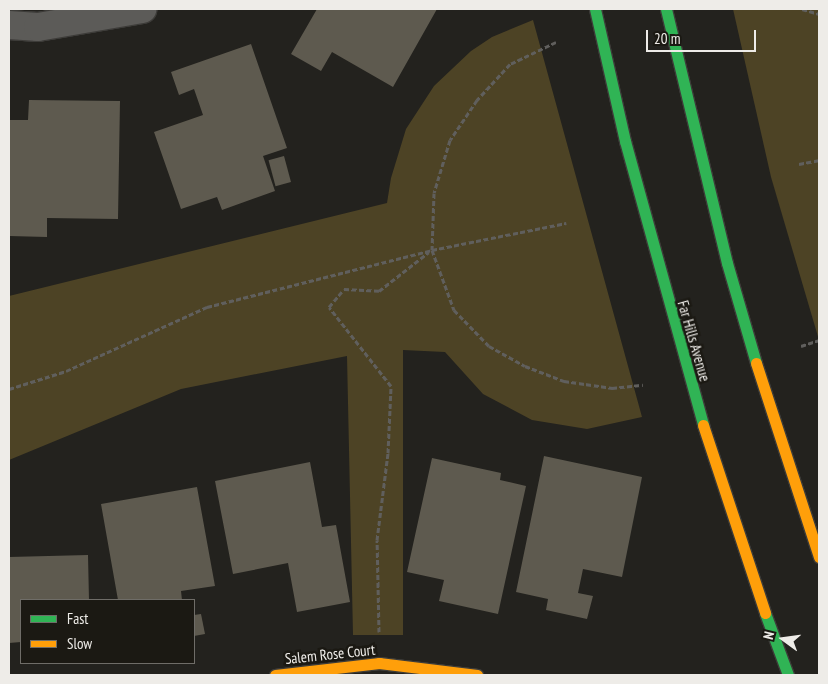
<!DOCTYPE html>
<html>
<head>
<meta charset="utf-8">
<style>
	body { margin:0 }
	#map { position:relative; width:828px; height:684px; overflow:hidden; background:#23221e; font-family:"PT Sans Narrow",sans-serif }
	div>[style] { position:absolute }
	.green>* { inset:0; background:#4d4325 }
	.building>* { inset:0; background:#5e5a4f; transform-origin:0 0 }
	.path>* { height:3px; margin-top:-1.5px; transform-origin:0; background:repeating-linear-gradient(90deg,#605f5d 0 5px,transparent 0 7.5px) }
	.roads { filter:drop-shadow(1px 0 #3d3c39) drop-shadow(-1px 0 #3d3c39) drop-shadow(0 1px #3d3c39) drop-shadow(0 -1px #3d3c39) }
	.street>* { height:28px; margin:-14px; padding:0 14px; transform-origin:14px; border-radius:14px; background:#5c5b58 }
	.fast>* { height:11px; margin:-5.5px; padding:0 5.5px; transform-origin:5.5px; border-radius:5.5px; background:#30b455 }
	.slow>* { height:11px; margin:-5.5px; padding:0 5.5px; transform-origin:5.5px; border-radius:5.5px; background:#ff9f0a }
	span { translate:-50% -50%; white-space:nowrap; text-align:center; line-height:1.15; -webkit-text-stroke:5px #1b1913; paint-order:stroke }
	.street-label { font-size:15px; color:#eeece8 }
	.frame { position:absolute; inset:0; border:10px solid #eeece8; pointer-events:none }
	.legend { position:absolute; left:20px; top:599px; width:175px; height:65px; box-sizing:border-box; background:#1b1913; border:1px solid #6f6d68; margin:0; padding:6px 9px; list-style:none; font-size:15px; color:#eeece8 }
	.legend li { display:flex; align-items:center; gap:10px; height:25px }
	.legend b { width:25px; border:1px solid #6f6d68 }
	.north { position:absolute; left:758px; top:614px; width:50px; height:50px; -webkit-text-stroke:4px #1b1913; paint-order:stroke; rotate:284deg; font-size:14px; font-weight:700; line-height:20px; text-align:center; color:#eeece8 }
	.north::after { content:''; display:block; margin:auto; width:18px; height:22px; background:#eeece8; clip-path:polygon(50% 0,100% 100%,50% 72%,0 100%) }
	.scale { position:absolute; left:646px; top:30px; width:110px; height:22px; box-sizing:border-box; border:2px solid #eeece8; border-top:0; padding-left:6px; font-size:15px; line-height:18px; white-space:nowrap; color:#eeece8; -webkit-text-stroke:4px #1b1913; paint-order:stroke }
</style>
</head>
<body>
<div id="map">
	<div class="green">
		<div style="clip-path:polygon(733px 9px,819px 9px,819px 340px,771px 177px)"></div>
		<div style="clip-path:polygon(533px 20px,642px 417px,587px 429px,532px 420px,483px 394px,445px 352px,403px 350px,403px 635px,353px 635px,347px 356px,181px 389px,9px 460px,9px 296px,387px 203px,391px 178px,406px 129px,434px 86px,471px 51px,492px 37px)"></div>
	</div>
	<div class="building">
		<div style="clip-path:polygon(317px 9px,370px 10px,437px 9px,393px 87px,332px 52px,321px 71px,291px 54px)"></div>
		<div style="clip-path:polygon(251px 44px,287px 148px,263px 156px,275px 191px,222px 210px,217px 197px,181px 209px,154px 132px,203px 115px,194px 89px,179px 95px,171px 72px)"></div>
		<div style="clip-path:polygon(29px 100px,120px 101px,118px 219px,47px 218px,47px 237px,9px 236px,9px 120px,28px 120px)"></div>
		<div style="left:284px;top:156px;width:27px;height:16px;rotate:75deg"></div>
		<div style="clip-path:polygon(544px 456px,642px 477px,622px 577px,583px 569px,578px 593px,593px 596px,587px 619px,546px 610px,548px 599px,516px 592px)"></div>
		<div style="clip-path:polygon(432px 458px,501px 473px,500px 480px,526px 486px,498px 614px,439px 601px,444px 580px,407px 572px)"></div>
		<div style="clip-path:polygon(310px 462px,322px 527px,336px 525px,350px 602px,297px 612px,288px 563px,233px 574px,215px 481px)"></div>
		<div style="clip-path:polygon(197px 487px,215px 586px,181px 591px,182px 600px,118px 600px,101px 504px)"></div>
		<div style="clip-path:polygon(88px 555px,89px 600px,21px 600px,21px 642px,9px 643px,9px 557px)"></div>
		<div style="clip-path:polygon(201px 614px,205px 634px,194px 636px,194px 615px)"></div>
	</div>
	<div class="path">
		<div style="left:802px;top:9px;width:18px;rotate:16deg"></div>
		<div style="left:556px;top:42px;width:51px;rotate:154.4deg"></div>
		<div style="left:510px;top:64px;width:49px;rotate:132.5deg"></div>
		<div style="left:477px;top:100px;width:48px;rotate:124deg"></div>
		<div style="left:450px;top:140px;width:55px;rotate:106.8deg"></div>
		<div style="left:434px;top:193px;width:57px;rotate:92deg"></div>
		<div style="left:432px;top:250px;width:64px;rotate:69.9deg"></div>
		<div style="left:454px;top:310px;width:50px;rotate:45.8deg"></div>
		<div style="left:489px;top:346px;width:41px;rotate:29.1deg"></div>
		<div style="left:525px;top:366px;width:42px;rotate:21deg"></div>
		<div style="left:564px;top:381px;width:49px;rotate:8.3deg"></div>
		<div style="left:612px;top:388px;width:31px;rotate:-6deg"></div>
		<div style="left:799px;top:164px;width:20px;rotate:-11deg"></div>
		<div style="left:801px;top:346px;width:19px;rotate:-18deg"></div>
		<div style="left:9px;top:389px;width:60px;rotate:-17.5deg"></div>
		<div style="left:66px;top:371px;width:155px;rotate:-24.4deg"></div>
		<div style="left:207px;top:307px;width:232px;rotate:-14.2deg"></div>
		<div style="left:432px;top:250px;width:137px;rotate:-11.4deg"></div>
		<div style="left:379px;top:632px;width:92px;rotate:-91.2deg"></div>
		<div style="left:377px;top:540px;width:88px;rotate:-82.8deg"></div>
		<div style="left:388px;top:453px;width:67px;rotate:-87.4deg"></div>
		<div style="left:391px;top:386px;width:100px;rotate:-128.1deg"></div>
		<div style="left:329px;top:307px;width:23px;rotate:-50deg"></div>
		<div style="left:344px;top:289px;width:35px;rotate:3deg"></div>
		<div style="left:379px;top:291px;width:63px;rotate:-38deg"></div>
	</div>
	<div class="roads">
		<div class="street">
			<div style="left:9px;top:25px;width:29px;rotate:4deg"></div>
			<div style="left:38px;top:27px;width:106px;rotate:-9.8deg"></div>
		</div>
		<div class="fast">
			<div style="left:595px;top:9px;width:135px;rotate:77.2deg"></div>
			<div style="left:625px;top:141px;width:295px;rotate:74.6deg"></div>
			<div style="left:666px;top:9px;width:261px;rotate:76.5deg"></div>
			<div style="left:727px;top:263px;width:104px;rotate:73.8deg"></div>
			<div style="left:765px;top:613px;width:66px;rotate:69.6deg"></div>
		</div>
		<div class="slow">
			<div style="left:756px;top:363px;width:204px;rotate:72deg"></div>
			<div style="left:703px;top:425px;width:198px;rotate:71.7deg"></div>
			<div style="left:275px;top:675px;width:105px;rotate:-6.6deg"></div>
			<div style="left:379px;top:663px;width:99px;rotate:7deg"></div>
		</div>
	</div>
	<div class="street-label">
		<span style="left:694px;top:341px;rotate:74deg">Far Hills Avenue</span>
		<span style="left:330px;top:654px;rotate:-6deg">Salem Rose Court</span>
	</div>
	<div class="frame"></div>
	<ul class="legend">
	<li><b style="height:6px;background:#30b455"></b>Fast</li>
	<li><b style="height:6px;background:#ff9f0a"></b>Slow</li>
	</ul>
	<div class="north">N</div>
	<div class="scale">20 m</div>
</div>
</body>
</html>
